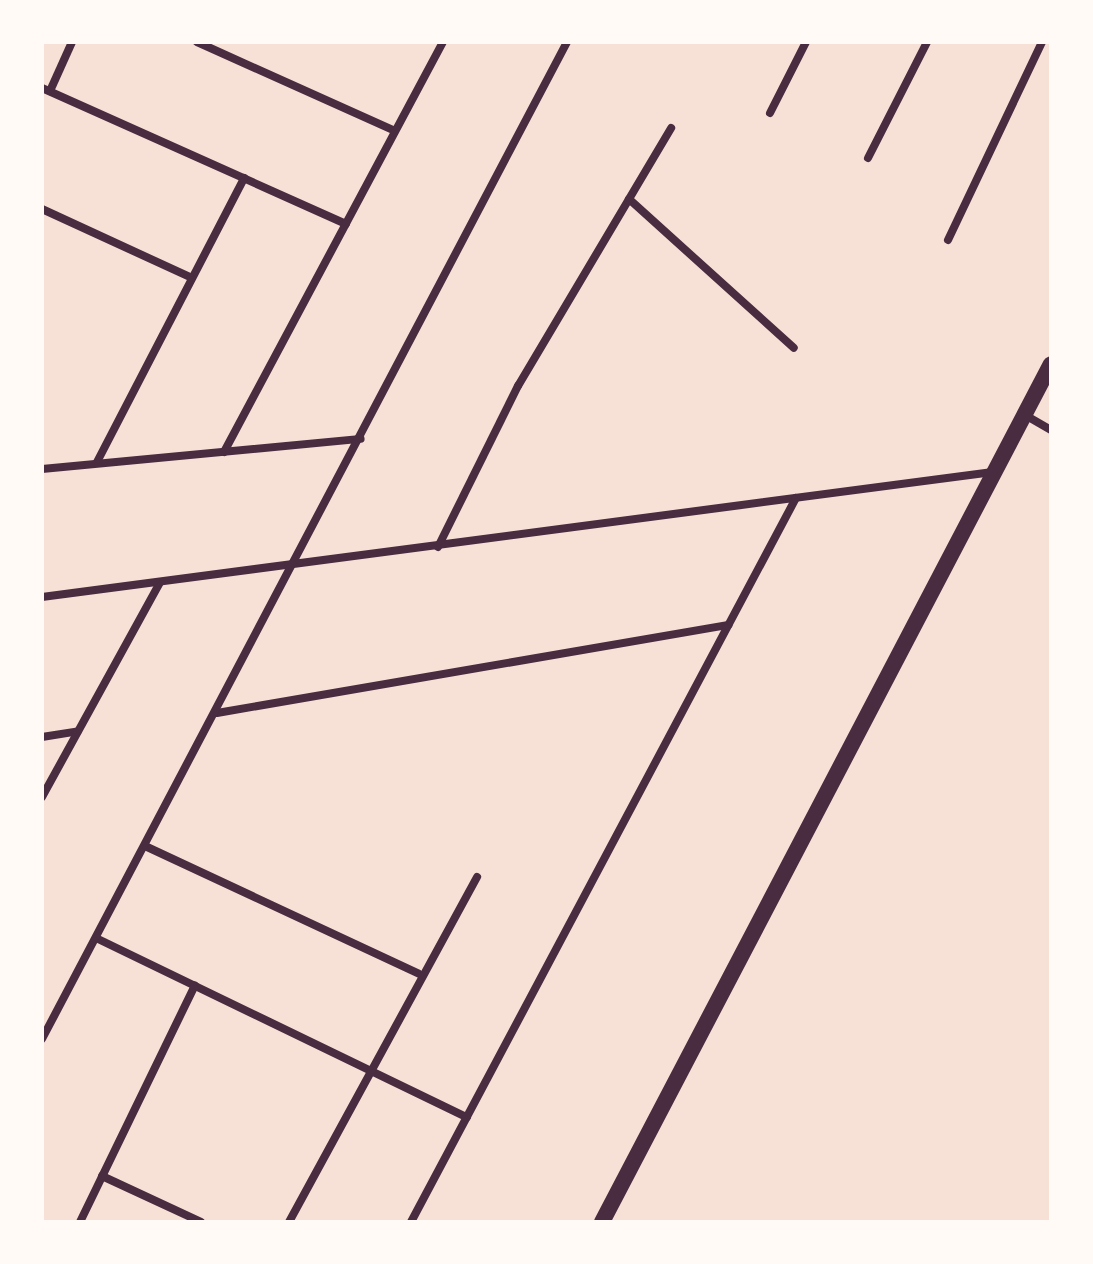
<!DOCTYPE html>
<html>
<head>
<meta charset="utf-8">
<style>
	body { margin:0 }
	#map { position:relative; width:1093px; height:1264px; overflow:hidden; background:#f7e1d7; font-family:"Fira Sans",sans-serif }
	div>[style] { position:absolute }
	.minor>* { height:8px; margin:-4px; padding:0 4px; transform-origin:4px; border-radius:4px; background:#4a2c40 }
	.primary>* { height:16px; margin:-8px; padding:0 8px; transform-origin:8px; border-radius:8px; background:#4a2c40 }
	span { translate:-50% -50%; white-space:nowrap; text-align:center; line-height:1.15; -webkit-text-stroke:6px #fffaf5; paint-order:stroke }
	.frame { position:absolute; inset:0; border:44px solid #fffaf5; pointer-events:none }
</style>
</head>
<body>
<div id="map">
	<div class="minor">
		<div style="left:197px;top:42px;width:217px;rotate:24.2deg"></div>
		<div style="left:42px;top:88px;width:333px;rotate:24.1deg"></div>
		<div style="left:50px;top:91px;width:54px;rotate:-65.8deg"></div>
		<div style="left:770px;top:113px;width:80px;rotate:-63.1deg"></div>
		<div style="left:868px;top:158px;width:130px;rotate:-63deg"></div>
		<div style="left:629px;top:199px;width:222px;rotate:42.1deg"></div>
		<div style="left:42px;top:209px;width:165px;rotate:24.7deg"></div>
		<div style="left:948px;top:240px;width:219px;rotate:-64.6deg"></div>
		<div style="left:1025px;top:415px;width:30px;rotate:30deg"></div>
		<div style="left:224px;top:452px;width:465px;rotate:-61.9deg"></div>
		<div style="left:97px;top:462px;width:320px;rotate:-62.6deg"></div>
		<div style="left:42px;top:469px;width:320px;rotate:-5.4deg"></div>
		<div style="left:438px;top:547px;width:180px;rotate:-63.6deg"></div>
		<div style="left:518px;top:386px;width:300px;rotate:-59.3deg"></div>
		<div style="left:42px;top:597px;width:959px;rotate:-7.49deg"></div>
		<div style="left:217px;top:713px;width:519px;rotate:-9.77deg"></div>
		<div style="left:42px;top:737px;width:36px;rotate:-9deg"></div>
		<div style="left:42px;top:797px;width:245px;rotate:-61.2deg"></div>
		<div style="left:145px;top:846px;width:302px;rotate:25deg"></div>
		<div style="left:96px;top:938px;width:412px;rotate:25.8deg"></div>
		<div style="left:42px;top:1039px;width:1127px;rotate:-62.23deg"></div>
		<div style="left:102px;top:1176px;width:109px;rotate:24.9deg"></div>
		<div style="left:80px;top:1222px;width:263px;rotate:-64.1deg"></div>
		<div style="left:289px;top:1222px;width:393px;rotate:-61.4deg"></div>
		<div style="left:411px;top:1222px;width:820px;rotate:-62deg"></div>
	</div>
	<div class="primary">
		<div style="left:602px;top:1222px;width:968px;rotate:-62.38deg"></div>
	</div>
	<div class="frame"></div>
</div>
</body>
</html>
